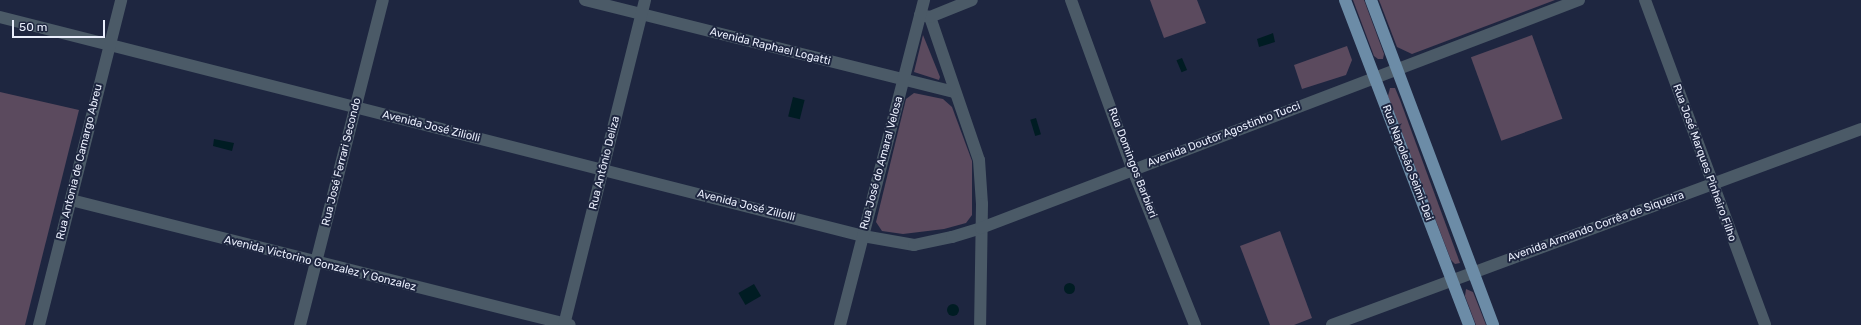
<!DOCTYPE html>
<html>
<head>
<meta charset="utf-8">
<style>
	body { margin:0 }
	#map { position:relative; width:1861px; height:325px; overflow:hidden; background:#1e2640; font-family:Rubik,sans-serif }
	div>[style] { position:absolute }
	.green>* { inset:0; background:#5b4a5e; transform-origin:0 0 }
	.water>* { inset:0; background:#001c23; transform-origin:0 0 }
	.round { border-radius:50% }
	.minor>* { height:12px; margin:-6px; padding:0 6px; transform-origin:6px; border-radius:6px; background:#4b5a67 }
	.major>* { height:12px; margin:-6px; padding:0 6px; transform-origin:6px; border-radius:6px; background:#6c8ca7 }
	span { translate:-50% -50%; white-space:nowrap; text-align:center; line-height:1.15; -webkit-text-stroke:4px #1e2640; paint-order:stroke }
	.street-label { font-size:11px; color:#e9eefc }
	.scale { position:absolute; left:12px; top:20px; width:93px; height:18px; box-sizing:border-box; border:2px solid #e9eefc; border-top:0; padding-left:5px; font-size:12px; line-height:14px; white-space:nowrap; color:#e9eefc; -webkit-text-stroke:3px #1e2640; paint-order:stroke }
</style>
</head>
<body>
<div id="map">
	<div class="green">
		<div style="clip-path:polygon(1150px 0,1197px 0,1206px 23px,1164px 38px)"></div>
		<div style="clip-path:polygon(1353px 0,1364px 0,1384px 54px,1383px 59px,1378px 59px,1374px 56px)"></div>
		<div style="clip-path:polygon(1379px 0,1555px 0,1412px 54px,1397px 47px)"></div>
		<div style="clip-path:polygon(923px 35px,940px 77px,939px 80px,914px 72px)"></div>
		<div style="left:1532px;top:35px;width:89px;height:65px;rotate:70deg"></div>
		<div style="clip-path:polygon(1347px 46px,1352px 60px,1346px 75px,1302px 89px,1294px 65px)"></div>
		<div style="clip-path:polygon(1390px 88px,1395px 88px,1400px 100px,1460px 263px,1455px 264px,1451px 260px,1388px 96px)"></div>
		<div style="clip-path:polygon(0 92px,79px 110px,25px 325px,0 325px)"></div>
		<div style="clip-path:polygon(914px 93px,943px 99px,952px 107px,972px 161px,972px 215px,966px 223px,944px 229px,903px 234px,882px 231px,876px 222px,906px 99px)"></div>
		<div style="clip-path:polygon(1280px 231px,1312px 318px,1294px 325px,1270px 325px,1240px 246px)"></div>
		<div style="clip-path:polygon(1466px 289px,1473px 292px,1486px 325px,1476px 325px,1465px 296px)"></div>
	</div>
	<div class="water">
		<div style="clip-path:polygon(1273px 33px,1275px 42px,1259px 47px,1257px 39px)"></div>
		<div style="left:1182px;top:58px;width:13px;height:6px;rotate:67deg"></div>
		<div style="left:793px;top:97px;width:12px;height:20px;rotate:14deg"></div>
		<div style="left:1036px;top:118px;width:17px;height:6px;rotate:73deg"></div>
		<div style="clip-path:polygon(214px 139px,234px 143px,232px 151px,213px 146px)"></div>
		<div class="round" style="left:1063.5px;top:282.5px;width:11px;height:11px"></div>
		<div style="left:754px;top:284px;width:14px;height:18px;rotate:60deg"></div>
		<div class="round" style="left:947px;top:304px;width:12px;height:12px"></div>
	</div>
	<div class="minor">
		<div style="left:585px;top:0;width:380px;rotate:14deg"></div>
		<div style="left:1071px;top:0;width:181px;rotate:70deg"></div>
		<div style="left:1133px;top:170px;width:167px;rotate:68.2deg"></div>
		<div style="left:1645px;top:0;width:346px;rotate:69.7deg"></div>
		<div style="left:920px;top:15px;width:10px;rotate:11deg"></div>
		<div style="left:930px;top:17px;width:151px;rotate:71.1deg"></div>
		<div style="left:979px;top:160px;width:44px;rotate:86.1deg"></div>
		<div style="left:982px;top:204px;width:121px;rotate:90.9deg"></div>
		<div style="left:0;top:17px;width:890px;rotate:14.24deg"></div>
		<div style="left:863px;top:236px;width:52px;rotate:10deg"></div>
		<div style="left:914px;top:245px;width:39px;rotate:-12deg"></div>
		<div style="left:952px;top:237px;width:30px;rotate:-17deg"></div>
		<div style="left:981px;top:228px;width:640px;rotate:-20.87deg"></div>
		<div style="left:930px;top:17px;width:45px;rotate:-22deg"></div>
		<div style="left:71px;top:200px;width:514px;rotate:14.06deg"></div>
		<div style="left:39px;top:325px;width:335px;rotate:-75.8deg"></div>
		<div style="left:300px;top:325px;width:335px;rotate:-75.7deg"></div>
		<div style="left:564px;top:325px;width:335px;rotate:-76deg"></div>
		<div style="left:840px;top:325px;width:336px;rotate:-75.5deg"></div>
		<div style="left:1332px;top:325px;width:564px;rotate:-20.33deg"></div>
	</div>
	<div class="major">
		<div style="left:1345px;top:0;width:348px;rotate:69.1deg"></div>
		<div style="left:1371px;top:0;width:347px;rotate:69.4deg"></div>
	</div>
	<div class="street-label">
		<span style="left:770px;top:47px;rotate:14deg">Avenida Raphael Logatti</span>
		<span style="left:431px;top:127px;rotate:14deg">Avenida José Ziliolli</span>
		<span style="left:1224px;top:135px;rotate:-21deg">Avenida Doutor Agostinho Tucci</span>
		<span style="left:80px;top:162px;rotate:-76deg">Rua Antonia de Camargo Abreu</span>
		<span style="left:342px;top:162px;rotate:-76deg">Rua José Ferrari Secondo</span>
		<span style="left:605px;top:163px;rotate:-76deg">Rua Antônio Deliza</span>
		<span style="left:882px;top:163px;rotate:-75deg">Rua José do Amaral Velosa</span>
		<span style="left:1132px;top:163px;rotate:69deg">Rua Domingos Barbieri</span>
		<span style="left:1407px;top:163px;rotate:69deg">Rua Napoleão Selmi-Dei</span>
		<span style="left:1704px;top:163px;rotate:70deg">Rua José Marques Pinheiro Filho</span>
		<span style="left:746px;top:206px;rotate:14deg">Avenida José Ziliolli</span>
		<span style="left:1596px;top:227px;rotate:-20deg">Avenida Armando Corrêa de Siqueira</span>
		<span style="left:320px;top:264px;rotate:14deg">Avenida Victorino Gonzalez Y Gonzalez</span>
	</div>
	<div class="scale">50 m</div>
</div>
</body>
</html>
